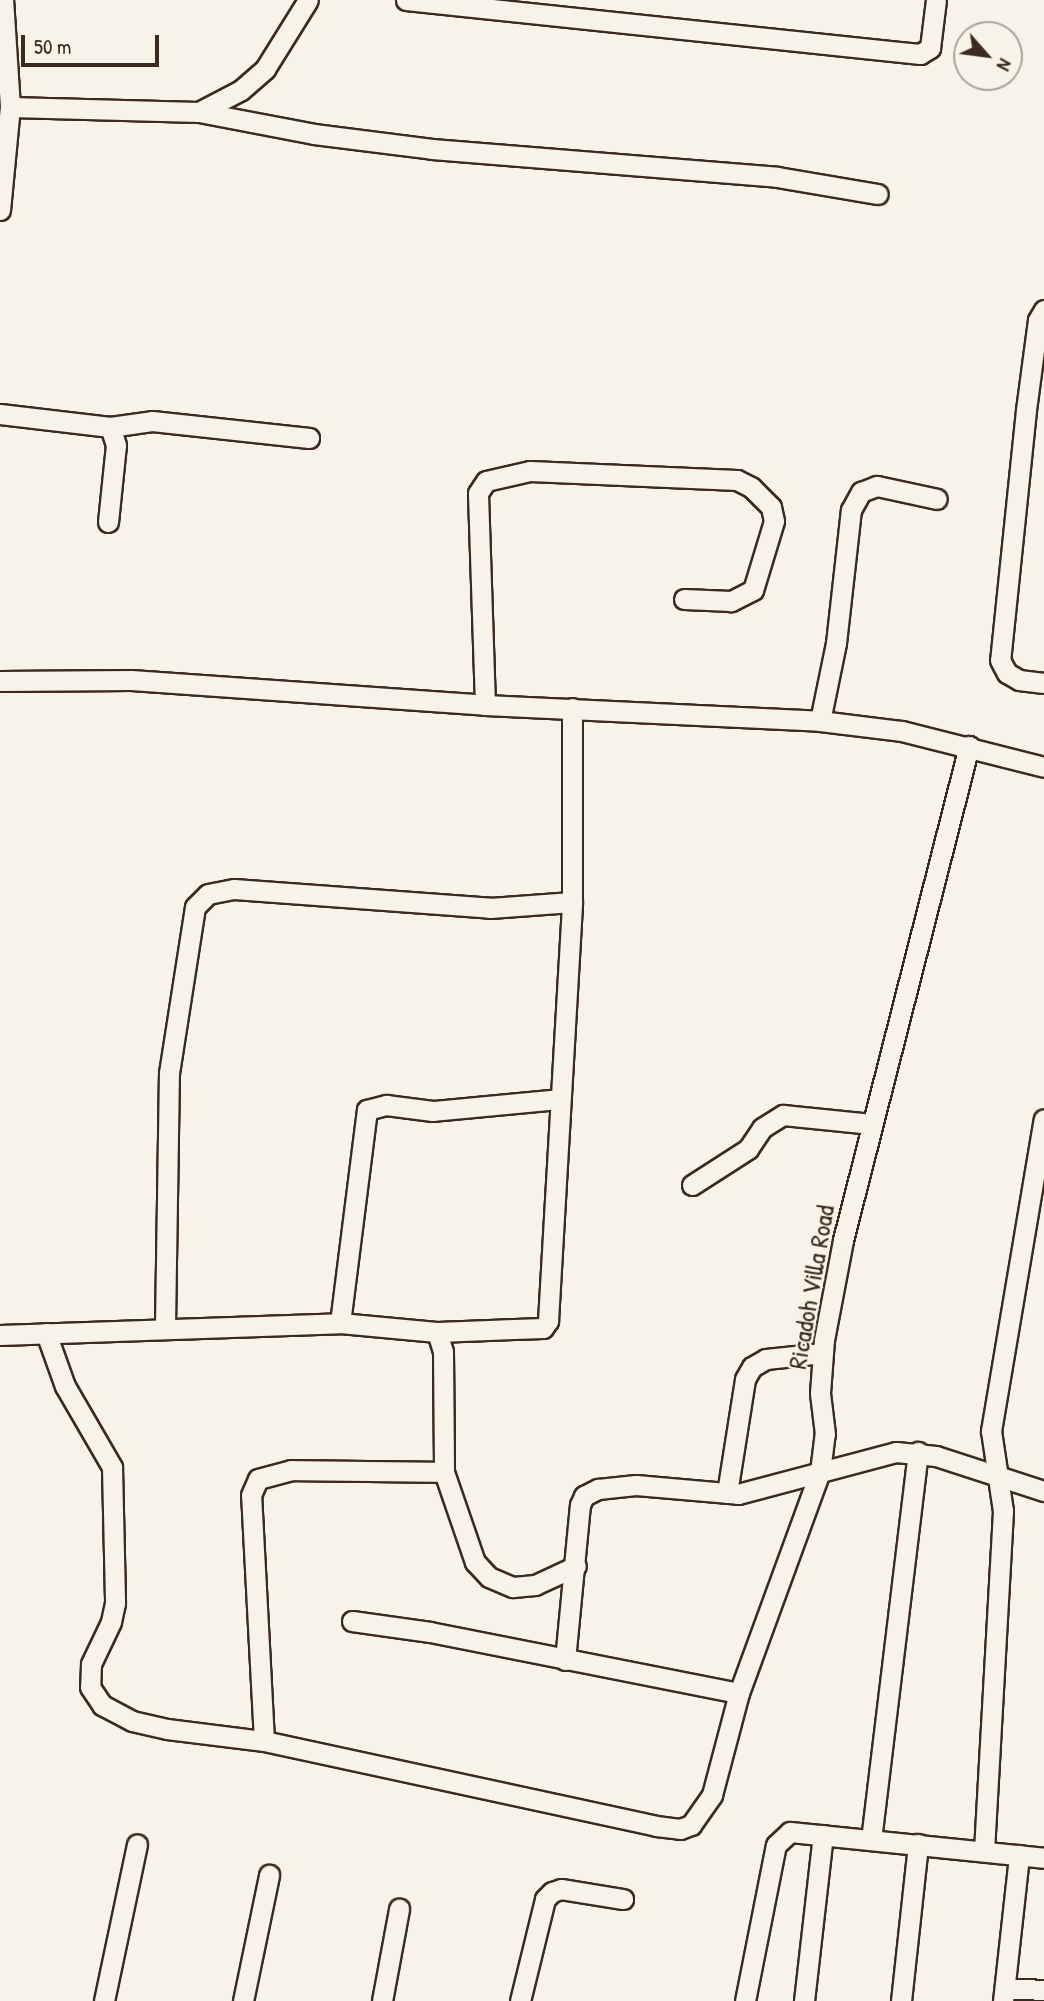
<!DOCTYPE html>
<html>
<head>
<meta charset="utf-8">
<style>
	body { margin:0 }
	#map { position:relative; width:1044px; height:2001px; overflow:hidden; background:#f7f3e8; font-family:"Patrick Hand",sans-serif }
	div>[style] { position:absolute }
	.roads { filter:drop-shadow(2px 0 #3b2a1e) drop-shadow(-2px 0 #3b2a1e) drop-shadow(0 2px #3b2a1e) drop-shadow(0 -2px #3b2a1e) }
	.street>* { height:19px; margin:-9.5px; padding:0 9.5px; transform-origin:9.5px; border-radius:9.5px; background:#f7f3e8 }
	span { translate:-50% -50%; white-space:nowrap; text-align:center; line-height:1.15; -webkit-text-stroke:5px #f7f3e8; paint-order:stroke }
	.street-label { font-size:26px; color:#3b2a1e }
	.north { position:absolute; left:953px; top:21px; width:70px; height:70px; box-sizing:border-box; background:#f7f3e8; border:2px solid #aca397; border-radius:50%; rotate:118deg; font-size:19px; font-weight:700; line-height:28px; text-align:center; color:#3b2a1e }
	.north::after { content:''; display:block; margin:auto; width:24px; height:32px; background:#3b2a1e; clip-path:polygon(50% 0,100% 100%,50% 72%,0 100%) }
	.scale { position:absolute; left:21px; top:35px; width:138px; height:32px; box-sizing:border-box; border:4px solid #3b2a1e; border-top:0; padding-left:9px; font-size:21px; line-height:24px; white-space:nowrap; color:#3b2a1e; -webkit-text-stroke:5px #f7f3e8; paint-order:stroke }
</style>
</head>
<body>
<div id="map">
	<div class="roads">
		<div class="street">
			<div style="left:406px;top:0;width:517px;rotate:6deg"></div>
			<div style="left:920px;top:54px;width:12px;rotate:-31deg"></div>
			<div style="left:930px;top:48px;width:48px;rotate:-82.9deg"></div>
			<div style="left:10px;top:107px;width:189px;rotate:1.5deg"></div>
			<div style="left:199px;top:112px;width:47px;rotate:-27.6deg"></div>
			<div style="left:241px;top:90px;width:32px;rotate:-41deg"></div>
			<div style="left:265px;top:69px;width:81px;rotate:-58.1deg"></div>
			<div style="left:199px;top:112px;width:117px;rotate:10.8deg"></div>
			<div style="left:314px;top:134px;width:119px;rotate:7.2deg"></div>
			<div style="left:432px;top:149px;width:346px;rotate:4.6deg"></div>
			<div style="left:777px;top:177px;width:102px;rotate:9.6deg"></div>
			<div style="left:0;top:210px;width:103px;rotate:-84.5deg"></div>
			<div style="left:10px;top:107px;width:107px;rotate:-93.7deg"></div>
			<div style="left:1044px;top:310px;width:12px;rotate:121deg"></div>
			<div style="left:1038px;top:320px;width:91px;rotate:97.6deg"></div>
			<div style="left:1026px;top:410px;width:251px;rotate:95.9deg"></div>
			<div style="left:1000px;top:660px;width:15px;rotate:62deg"></div>
			<div style="left:1007px;top:673px;width:14px;rotate:30deg"></div>
			<div style="left:1019px;top:680px;width:25px;rotate:7deg"></div>
			<div style="left:0;top:414px;width:111px;rotate:6.7deg"></div>
			<div style="left:110px;top:427px;width:42px;rotate:-8.1deg"></div>
			<div style="left:152px;top:421px;width:158px;rotate:6.2deg"></div>
			<div style="left:108px;top:522px;width:77px;rotate:-84.1deg"></div>
			<div style="left:116px;top:445px;width:19px;rotate:-108deg"></div>
			<div style="left:0;top:681px;width:131px;rotate:-0.4deg"></div>
			<div style="left:131px;top:680px;width:355px;rotate:4deg"></div>
			<div style="left:485px;top:705px;width:335px;rotate:2.7deg"></div>
			<div style="left:820px;top:721px;width:83px;rotate:7deg"></div>
			<div style="left:902px;top:731px;width:146px;rotate:14.2deg"></div>
			<div style="left:485px;top:705px;width:212px;rotate:-91.9deg"></div>
			<div style="left:478px;top:493px;width:14px;rotate:-56deg"></div>
			<div style="left:486px;top:481px;width:45px;rotate:-12.8deg"></div>
			<div style="left:530px;top:471px;width:207px;rotate:2.5deg"></div>
			<div style="left:737px;top:480px;width:16px;rotate:27deg"></div>
			<div style="left:751px;top:487px;width:28px;rotate:45deg"></div>
			<div style="left:771px;top:507px;width:14px;rotate:78deg"></div>
			<div style="left:774px;top:521px;width:72px;rotate:106.9deg"></div>
			<div style="left:753px;top:590px;width:25px;rotate:153deg"></div>
			<div style="left:731px;top:601px;width:47px;rotate:-177.6deg"></div>
			<div style="left:820px;top:721px;width:80px;rotate:-78.4deg"></div>
			<div style="left:836px;top:643px;width:134px;rotate:-83.6deg"></div>
			<div style="left:851px;top:510px;width:21px;rotate:-61deg"></div>
			<div style="left:861px;top:492px;width:17px;rotate:-21deg"></div>
			<div style="left:877px;top:486px;width:61px;rotate:12.2deg"></div>
			<div style="left:692px;top:1185px;width:67px;rotate:-32.7deg"></div>
			<div style="left:748px;top:1149px;width:25px;rotate:-56deg"></div>
			<div style="left:762px;top:1128px;width:25px;rotate:-32deg"></div>
			<div style="left:783px;top:1115px;width:89px;rotate:5.8deg"></div>
			<div style="left:340px;top:1323px;width:215px;rotate:-82.8deg"></div>
			<div style="left:367px;top:1110px;width:20px;rotate:-15deg"></div>
			<div style="left:386px;top:1105px;width:47px;rotate:7.3deg"></div>
			<div style="left:433px;top:1111px;width:127px;rotate:-5.4deg"></div>
			<div style="left:165px;top:1326px;width:253px;rotate:-89.1deg"></div>
			<div style="left:169px;top:1073px;width:168px;rotate:-81.1deg"></div>
			<div style="left:195px;top:907px;width:18px;rotate:-45deg"></div>
			<div style="left:208px;top:894px;width:26px;rotate:-11deg"></div>
			<div style="left:234px;top:889px;width:257px;rotate:4.2deg"></div>
			<div style="left:490px;top:908px;width:82px;rotate:-4.2deg"></div>
			<div style="left:437px;top:1332px;width:21px;rotate:73deg"></div>
			<div style="left:443px;top:1352px;width:120px;rotate:89.5deg"></div>
			<div style="left:444px;top:1472px;width:95px;rotate:71deg"></div>
			<div style="left:475px;top:1562px;width:21px;rotate:47deg"></div>
			<div style="left:489px;top:1577px;width:26px;rotate:23deg"></div>
			<div style="left:513px;top:1587px;width:22px;rotate:-5deg"></div>
			<div style="left:535px;top:1585px;width:45px;rotate:-24.9deg"></div>
			<div style="left:46px;top:1333px;width:56px;rotate:70.3deg"></div>
			<div style="left:65px;top:1386px;width:94px;rotate:59.9deg"></div>
			<div style="left:112px;top:1467px;width:136px;rotate:88.7deg"></div>
			<div style="left:115px;top:1603px;width:19px;rotate:102deg"></div>
			<div style="left:111px;top:1622px;width:47px;rotate:115.5deg"></div>
			<div style="left:91px;top:1664px;width:23px;rotate:92deg"></div>
			<div style="left:90px;top:1687px;width:22px;rotate:56deg"></div>
			<div style="left:102px;top:1705px;width:34px;rotate:28deg"></div>
			<div style="left:132px;top:1721px;width:36px;rotate:13deg"></div>
			<div style="left:167px;top:1729px;width:98px;rotate:7.1deg"></div>
			<div style="left:264px;top:1741px;width:401px;rotate:12.2deg"></div>
			<div style="left:656px;top:1826px;width:24px;rotate:7deg"></div>
			<div style="left:680px;top:1829px;width:12px;rotate:-20deg"></div>
			<div style="left:691px;top:1825px;width:37px;rotate:-55deg"></div>
			<div style="left:712px;top:1795px;width:106px;rotate:-75.2deg"></div>
			<div style="left:739px;top:1693px;width:235px;rotate:-69.9deg"></div>
			<div style="left:820px;top:1472px;width:38px;rotate:-83deg"></div>
			<div style="left:825px;top:1434px;width:41px;rotate:-97deg"></div>
			<div style="left:820px;top:1393px;width:53px;rotate:-85.7deg"></div>
			<div style="left:824px;top:1340px;width:102px;rotate:-79.2deg"></div>
			<div style="left:843px;top:1240px;width:510px;rotate:-75.69deg"></div>
			<div style="left:0;top:1335px;width:340px;rotate:-2deg"></div>
			<div style="left:340px;top:1323px;width:97px;rotate:5.3deg"></div>
			<div style="left:437px;top:1332px;width:106px;rotate:-2.2deg"></div>
			<div style="left:543px;top:1328px;width:9px;rotate:-54deg"></div>
			<div style="left:548px;top:1321px;width:420px;rotate:-86.7deg"></div>
			<div style="left:572px;top:902px;width:194px;rotate:-90deg"></div>
			<div style="left:727px;top:1493px;width:115px;rotate:-81deg"></div>
			<div style="left:745px;top:1379px;width:14px;rotate:-60deg"></div>
			<div style="left:752px;top:1367px;width:16px;rotate:-30deg"></div>
			<div style="left:766px;top:1359px;width:57px;rotate:-6deg"></div>
			<div style="left:352px;top:1621px;width:79px;rotate:8deg"></div>
			<div style="left:430px;top:1632px;width:315px;rotate:11.2deg"></div>
			<div style="left:565px;top:1660px;width:156px;rotate:-84.5deg"></div>
			<div style="left:580px;top:1505px;width:10px;rotate:-66deg"></div>
			<div style="left:584px;top:1496px;width:16px;rotate:-27deg"></div>
			<div style="left:598px;top:1489px;width:38px;rotate:-6deg"></div>
			<div style="left:636px;top:1485px;width:102px;rotate:5deg"></div>
			<div style="left:738px;top:1494px;width:163px;rotate:-14.9deg"></div>
			<div style="left:896px;top:1452px;width:40px;rotate:5.7deg"></div>
			<div style="left:936px;top:1456px;width:114px;rotate:18deg"></div>
			<div style="left:264px;top:1741px;width:246px;rotate:-93deg"></div>
			<div style="left:251px;top:1495px;width:17px;rotate:-66deg"></div>
			<div style="left:258px;top:1479px;width:34px;rotate:-15deg"></div>
			<div style="left:291px;top:1470px;width:153px;rotate:0.7deg"></div>
			<div style="left:871px;top:1840px;width:391px;rotate:-83.1deg"></div>
			<div style="left:984px;top:1851px;width:341px;rotate:-86.8deg"></div>
			<div style="left:1003px;top:1511px;width:81px;rotate:-98.5deg"></div>
			<div style="left:991px;top:1431px;width:316px;rotate:-80.4deg"></div>
			<div style="left:1005px;top:1989px;width:39px;rotate:1deg"></div>
			<div style="left:104px;top:2001px;width:160px;rotate:-78.1deg"></div>
			<div style="left:243px;top:2001px;width:129px;rotate:-78.3deg"></div>
			<div style="left:382px;top:2001px;width:94px;rotate:-79.5deg"></div>
			<div style="left:520px;top:2001px;width:105px;rotate:-76.2deg"></div>
			<div style="left:545px;top:1899px;width:10px;rotate:-45deg"></div>
			<div style="left:552px;top:1892px;width:9px;rotate:-18deg"></div>
			<div style="left:561px;top:1889px;width:63px;rotate:9.2deg"></div>
			<div style="left:745px;top:2001px;width:159px;rotate:-78.8deg"></div>
			<div style="left:776px;top:1845px;width:19px;rotate:-43deg"></div>
			<div style="left:790px;top:1832px;width:255px;rotate:5.8deg"></div>
			<div style="left:804px;top:2001px;width:167px;rotate:-83.5deg"></div>
			<div style="left:901px;top:2001px;width:158px;rotate:-83.8deg"></div>
			<div style="left:1003px;top:2001px;width:147px;rotate:-83.7deg"></div>
		</div>
	</div>
	<div class="street-label">
		<span style="left:811px;top:1287px;rotate:-80deg">Ricadoh Villa Road</span>
	</div>
	<div class="north">N</div>
	<div class="scale">50 m</div>
</div>
</body>
</html>
